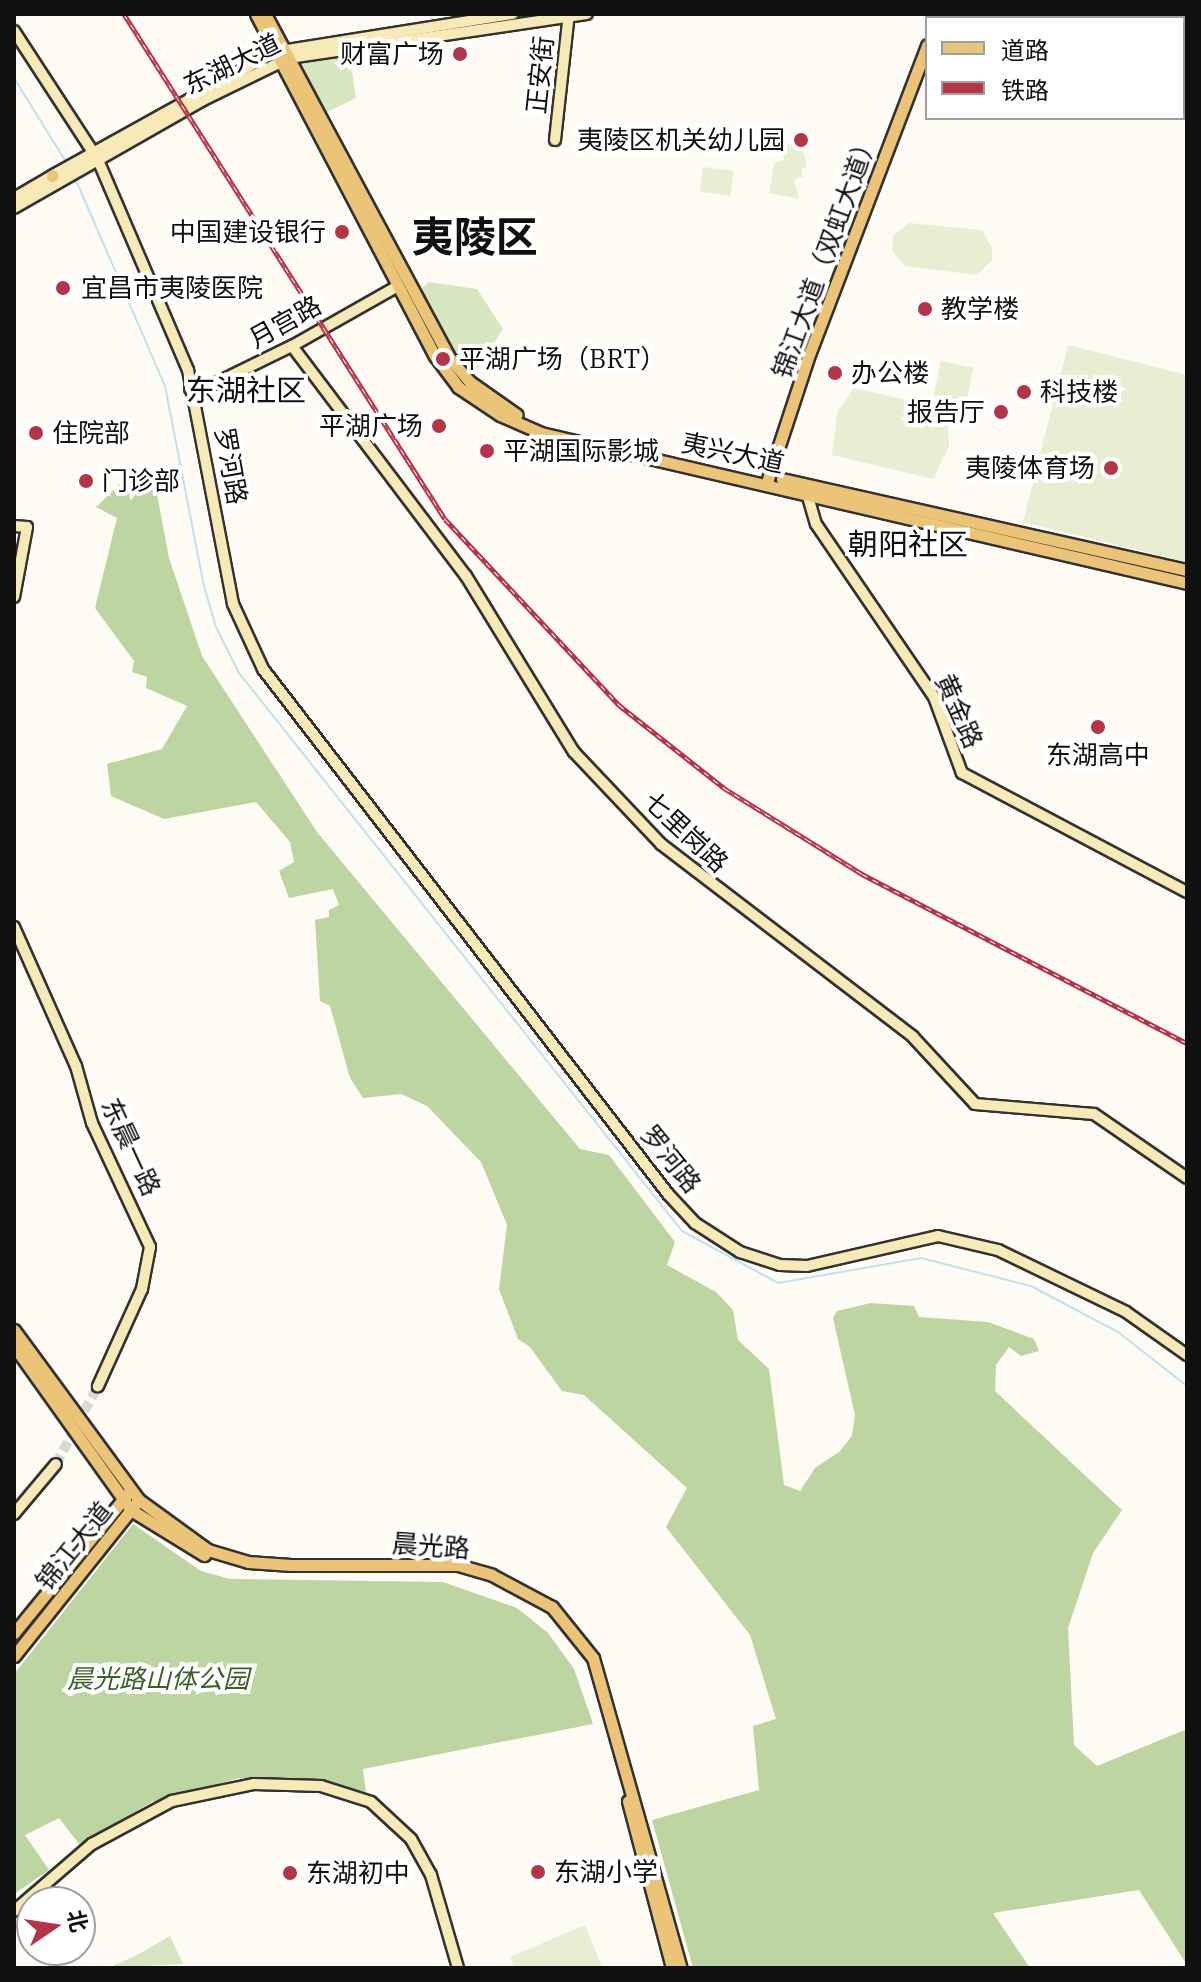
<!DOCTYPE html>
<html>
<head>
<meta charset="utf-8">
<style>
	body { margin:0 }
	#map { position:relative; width:1201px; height:1982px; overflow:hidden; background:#fefbf5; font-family:"IBM Plex Serif","Noto Sans SC",serif }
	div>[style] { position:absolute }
	.green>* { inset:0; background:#d7e6c0 }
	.forest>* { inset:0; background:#bdd5a1 }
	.pitch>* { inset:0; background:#e7eed1; transform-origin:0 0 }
	.stream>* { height:2px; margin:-1px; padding:0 1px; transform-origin:1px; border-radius:1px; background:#bee2f1 }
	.secondary-tunnel>* { height:10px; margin-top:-5px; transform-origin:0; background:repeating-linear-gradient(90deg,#dad8d3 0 10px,transparent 0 15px) }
	.roads { filter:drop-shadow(2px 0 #323232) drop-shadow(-2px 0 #323232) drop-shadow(0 2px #323232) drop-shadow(0 -2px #323232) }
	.secondary>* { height:10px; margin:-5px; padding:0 5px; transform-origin:5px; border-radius:5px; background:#f7eab6 }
	.primary>* { height:11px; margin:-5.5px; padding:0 5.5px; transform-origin:5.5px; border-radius:5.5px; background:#ebc477 }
	.rail>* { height:5px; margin-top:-2.5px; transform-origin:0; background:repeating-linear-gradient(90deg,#fff 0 6px,#b33547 0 12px); box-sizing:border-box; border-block:2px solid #b33547 }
	.dots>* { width:22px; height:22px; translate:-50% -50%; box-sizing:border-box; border:4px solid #fff; border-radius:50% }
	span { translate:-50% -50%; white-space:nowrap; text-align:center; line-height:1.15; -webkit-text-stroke:8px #fff; paint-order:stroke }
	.poi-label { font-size:26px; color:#101010 }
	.right { translate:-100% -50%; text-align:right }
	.left { translate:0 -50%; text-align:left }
	.street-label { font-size:26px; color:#101010 }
	.park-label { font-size:26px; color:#386226; font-style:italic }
	.quarter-label { font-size:30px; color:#101010 }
	.town-label { font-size:42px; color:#101010; font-weight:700 }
	.frame { position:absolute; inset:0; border:16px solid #101010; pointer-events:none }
	.legend { position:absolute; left:925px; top:16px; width:260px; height:104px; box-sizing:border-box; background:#fff; border:2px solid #9f9f9f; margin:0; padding:10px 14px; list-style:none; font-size:24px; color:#101010 }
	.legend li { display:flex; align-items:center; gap:16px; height:40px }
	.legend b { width:40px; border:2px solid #9f9f9f }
	.north { position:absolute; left:16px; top:1886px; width:80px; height:80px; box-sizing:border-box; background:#fff; border:2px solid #9f9f9f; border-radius:50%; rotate:77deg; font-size:22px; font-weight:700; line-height:32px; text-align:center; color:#101010 }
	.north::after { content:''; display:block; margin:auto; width:28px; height:36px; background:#b33547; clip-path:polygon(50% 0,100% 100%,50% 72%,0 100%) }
</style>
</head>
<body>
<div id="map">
	<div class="green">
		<div style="clip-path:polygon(349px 53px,356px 98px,323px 114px,296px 60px)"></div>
		<div style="clip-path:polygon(429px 282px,477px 289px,503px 329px,471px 378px,415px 294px)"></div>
		<div style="clip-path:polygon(170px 1936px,183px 1964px,108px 1968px,137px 1955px)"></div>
	</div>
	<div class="forest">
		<div style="clip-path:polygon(154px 478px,169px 558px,202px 656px,317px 832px,580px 1149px,609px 1155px,675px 1242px,667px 1265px,716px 1292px,733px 1310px,738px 1340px,769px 1369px,784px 1485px,800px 1491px,815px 1468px,839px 1452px,852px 1436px,855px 1415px,833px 1318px,837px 1311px,871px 1303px,914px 1306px,919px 1317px,988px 1322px,1034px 1339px,1039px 1351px,1021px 1356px,1009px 1347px,996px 1365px,995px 1391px,1122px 1510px,1093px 1553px,1068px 1628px,1074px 1745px,1097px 1766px,1187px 1729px,1187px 1965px,1139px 1890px,993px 1913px,1030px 1968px,693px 1968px,652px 1820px,759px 1790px,753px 1726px,776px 1719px,750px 1635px,666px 1527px,687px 1488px,584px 1395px,562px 1391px,530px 1347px,518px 1339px,499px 1289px,507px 1225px,481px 1162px,427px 1106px,401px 1094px,363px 1098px,350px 1078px,330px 1006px,320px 1001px,315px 920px,329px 917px,329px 910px,339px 905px,333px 889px,289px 898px,279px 871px,294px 862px,290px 842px,256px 802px,164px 819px,111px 796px,107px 764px,162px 749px,187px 706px,146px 688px,147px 677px,132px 672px,134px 661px,95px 608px,117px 518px,96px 507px,124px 480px)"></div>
		<div style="clip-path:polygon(133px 1524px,201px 1571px,230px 1579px,443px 1582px,517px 1608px,548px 1633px,574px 1669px,593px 1724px,363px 1769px,366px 1792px,299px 1780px,239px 1778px,152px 1802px,79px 1844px,59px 1818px,25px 1835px,49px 1870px,14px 1894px,14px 1674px)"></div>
	</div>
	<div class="pitch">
		<div style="clip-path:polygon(801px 142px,807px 167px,801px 169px,803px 177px,794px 179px,799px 199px,769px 193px,774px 163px,784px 160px,781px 146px)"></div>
		<div style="left:703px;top:167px;width:31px;height:25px;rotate:7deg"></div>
		<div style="clip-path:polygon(909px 223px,982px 230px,992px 248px,992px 260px,977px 275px,905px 266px,892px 251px,893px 236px)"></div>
		<div style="clip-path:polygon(1068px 345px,1187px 375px,1187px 562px,1023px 522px)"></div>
		<div style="left:941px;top:361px;width:33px;height:36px;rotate:12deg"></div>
		<div style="clip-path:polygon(854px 388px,948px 410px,949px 446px,933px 479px,832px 455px,837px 413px)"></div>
		<div style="clip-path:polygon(585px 1925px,602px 1967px,514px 1968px,510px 1957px)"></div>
	</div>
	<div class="stream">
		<div style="left:14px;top:78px;width:99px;rotate:58.2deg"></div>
		<div style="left:75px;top:178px;width:227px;rotate:66.6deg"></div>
		<div style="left:165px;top:386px;width:204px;rotate:79deg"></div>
		<div style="left:204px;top:586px;width:43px;rotate:73.7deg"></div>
		<div style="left:216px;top:627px;width:51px;rotate:63.4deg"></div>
		<div style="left:239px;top:673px;width:712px;rotate:51.55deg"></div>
		<div style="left:682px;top:1231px;width:109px;rotate:28.4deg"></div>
		<div style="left:778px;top:1283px;width:145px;rotate:-9.9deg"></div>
		<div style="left:921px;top:1258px;width:114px;rotate:14.3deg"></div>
		<div style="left:1031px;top:1286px;width:98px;rotate:27.9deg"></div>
		<div style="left:1118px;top:1332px;width:88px;rotate:38deg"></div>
	</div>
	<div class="secondary-tunnel">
		<div style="left:56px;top:1464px;width:89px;rotate:-61.7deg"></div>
	</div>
	<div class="roads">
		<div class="secondary">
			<div style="left:1001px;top:14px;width:18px;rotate:13deg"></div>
			<div style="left:1039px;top:14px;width:23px;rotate:10deg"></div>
			<div style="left:14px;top:31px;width:154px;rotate:56.9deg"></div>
			<div style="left:98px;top:160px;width:228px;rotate:66.8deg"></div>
			<div style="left:188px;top:370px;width:238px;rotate:79.1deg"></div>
			<div style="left:233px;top:604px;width:72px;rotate:65.2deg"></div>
			<div style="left:263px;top:669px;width:663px;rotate:52.35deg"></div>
			<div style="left:668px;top:1194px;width:40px;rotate:47deg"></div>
			<div style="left:695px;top:1223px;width:54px;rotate:32.8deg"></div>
			<div style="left:740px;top:1252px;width:42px;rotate:18deg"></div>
			<div style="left:780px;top:1265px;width:27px;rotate:2deg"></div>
			<div style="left:807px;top:1266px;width:134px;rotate:-12.9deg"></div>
			<div style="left:938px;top:1236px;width:62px;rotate:13.1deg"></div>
			<div style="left:998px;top:1250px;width:142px;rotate:25.8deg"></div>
			<div style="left:1126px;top:1312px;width:75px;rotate:35.2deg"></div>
			<div style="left:1183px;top:41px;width:4px"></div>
			<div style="left:555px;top:140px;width:127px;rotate:-83.7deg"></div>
			<div style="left:53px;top:175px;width:254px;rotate:-29deg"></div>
			<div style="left:275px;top:52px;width:241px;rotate:-9.1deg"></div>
			<div style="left:14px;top:198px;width:44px;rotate:-30.1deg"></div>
			<div style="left:14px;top:208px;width:218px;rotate:-29.7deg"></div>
			<div style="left:203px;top:100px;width:96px;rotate:-26deg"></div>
			<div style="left:289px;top:58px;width:301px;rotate:-8.4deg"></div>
			<div style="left:292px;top:346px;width:288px;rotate:52.9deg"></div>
			<div style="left:466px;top:576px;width:206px;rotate:58.5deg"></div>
			<div style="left:574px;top:752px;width:127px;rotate:46.6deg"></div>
			<div style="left:661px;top:844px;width:317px;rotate:37.4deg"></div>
			<div style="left:913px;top:1037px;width:91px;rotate:47.2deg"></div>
			<div style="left:975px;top:1104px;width:119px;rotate:4.8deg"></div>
			<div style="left:1094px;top:1114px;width:113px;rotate:34.5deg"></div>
			<div style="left:190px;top:389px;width:25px;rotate:-12deg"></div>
			<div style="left:214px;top:384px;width:87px;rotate:-26deg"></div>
			<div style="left:292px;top:346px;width:122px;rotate:-29.5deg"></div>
			<div style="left:807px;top:493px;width:32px;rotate:74deg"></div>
			<div style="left:816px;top:524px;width:209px;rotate:55.7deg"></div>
			<div style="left:934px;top:697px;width:81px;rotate:69.8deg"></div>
			<div style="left:962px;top:773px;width:255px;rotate:27.9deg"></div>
			<div style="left:14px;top:526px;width:13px;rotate:4deg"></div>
			<div style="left:27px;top:527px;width:71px;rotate:100.5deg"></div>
			<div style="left:14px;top:927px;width:152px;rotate:66deg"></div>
			<div style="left:76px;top:1066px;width:59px;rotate:74.3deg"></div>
			<div style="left:92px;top:1123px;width:137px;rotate:64.9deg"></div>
			<div style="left:150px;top:1247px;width:43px;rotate:100.8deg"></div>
			<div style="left:142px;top:1289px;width:107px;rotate:114.4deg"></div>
			<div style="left:14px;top:1514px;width:65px;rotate:-50deg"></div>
			<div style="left:14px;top:1911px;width:103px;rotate:-40.7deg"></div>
			<div style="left:92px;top:1844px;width:91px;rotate:-28.3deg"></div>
			<div style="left:172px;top:1801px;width:84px;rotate:-11.7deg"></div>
			<div style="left:254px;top:1784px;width:67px;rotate:1.7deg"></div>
			<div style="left:321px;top:1786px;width:52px;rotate:17.7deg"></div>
			<div style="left:371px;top:1802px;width:54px;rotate:42.8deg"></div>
			<div style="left:411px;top:1839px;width:41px;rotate:60.9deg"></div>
			<div style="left:431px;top:1875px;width:97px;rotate:73.8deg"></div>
		</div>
		<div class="primary">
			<div style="left:256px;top:14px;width:386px;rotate:62.4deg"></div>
			<div style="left:435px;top:356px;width:39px;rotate:53deg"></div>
			<div style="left:458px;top:387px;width:50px;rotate:33.7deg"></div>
			<div style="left:500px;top:415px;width:45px;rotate:23.7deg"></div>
			<div style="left:541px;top:433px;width:663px;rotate:13.07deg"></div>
			<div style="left:265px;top:14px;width:388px;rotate:61.8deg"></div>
			<div style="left:448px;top:356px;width:34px;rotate:50deg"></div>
			<div style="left:470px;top:382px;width:57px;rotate:35.1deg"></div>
			<div style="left:937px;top:18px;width:4px;rotate:-63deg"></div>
			<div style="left:52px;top:176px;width:1px;rotate:-45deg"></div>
			<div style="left:782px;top:479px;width:415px;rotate:12.7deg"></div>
			<div style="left:767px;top:482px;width:128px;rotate:-71.8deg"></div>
			<div style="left:807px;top:360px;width:337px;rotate:-69.1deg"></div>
			<div style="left:14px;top:1330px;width:211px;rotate:53.7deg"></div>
			<div style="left:139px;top:1500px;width:85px;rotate:35.9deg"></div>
			<div style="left:208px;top:1550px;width:42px;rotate:16.7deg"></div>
			<div style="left:248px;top:1562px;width:43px;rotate:4deg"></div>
			<div style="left:291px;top:1565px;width:167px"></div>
			<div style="left:458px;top:1565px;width:35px;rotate:16deg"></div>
			<div style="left:492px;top:1575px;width:68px;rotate:28.1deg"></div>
			<div style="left:552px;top:1607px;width:65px;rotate:51.2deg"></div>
			<div style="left:593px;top:1658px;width:322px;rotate:74.2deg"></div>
			<div style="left:14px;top:1346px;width:201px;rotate:54.5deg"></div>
			<div style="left:131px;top:1510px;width:86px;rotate:31.7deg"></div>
			<div style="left:14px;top:1633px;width:181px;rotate:-50.8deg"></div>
			<div style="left:14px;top:1656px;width:196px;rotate:-51.4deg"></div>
			<div style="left:628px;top:1801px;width:173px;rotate:75.2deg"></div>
		</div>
	</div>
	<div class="rail">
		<div style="left:124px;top:14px;width:598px;rotate:57.56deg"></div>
		<div style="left:445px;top:519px;width:255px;rotate:46.9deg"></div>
		<div style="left:619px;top:705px;width:134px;rotate:38.3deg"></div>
		<div style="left:724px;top:788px;width:163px;rotate:31.9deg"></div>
		<div style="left:862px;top:874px;width:366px;rotate:27.5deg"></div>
	</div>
	<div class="dots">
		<div style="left:460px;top:54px;background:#b33547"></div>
		<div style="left:801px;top:140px;background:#b33547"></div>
		<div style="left:342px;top:232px;background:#b33547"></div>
		<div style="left:63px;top:288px;background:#b33547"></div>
		<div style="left:925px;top:309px;background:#b33547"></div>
		<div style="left:443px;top:359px;background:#b33547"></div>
		<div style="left:835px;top:373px;background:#b33547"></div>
		<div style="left:1024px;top:392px;background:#b33547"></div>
		<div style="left:1001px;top:412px;background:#b33547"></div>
		<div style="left:439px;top:426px;background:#b33547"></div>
		<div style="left:36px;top:433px;background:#b33547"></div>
		<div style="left:487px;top:451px;background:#b33547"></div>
		<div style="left:1111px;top:468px;background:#b33547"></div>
		<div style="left:86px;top:481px;background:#b33547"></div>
		<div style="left:1098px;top:727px;background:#b33547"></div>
		<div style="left:538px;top:1872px;background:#b33547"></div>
		<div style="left:290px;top:1873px;background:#b33547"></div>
	</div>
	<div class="poi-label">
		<span class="right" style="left:444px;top:54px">财富广场</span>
		<span class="right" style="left:785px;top:140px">夷陵区机关幼儿园</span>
		<span class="right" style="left:326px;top:232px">中国建设银行</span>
		<span class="left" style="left:81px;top:288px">宜昌市夷陵医院</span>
		<span class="left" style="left:941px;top:309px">教学楼</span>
		<span class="left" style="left:459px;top:359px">平湖广场（BRT）</span>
		<span class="left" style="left:851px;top:373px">办公楼</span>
		<span class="left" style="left:1040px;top:392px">科技楼</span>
		<span class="right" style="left:985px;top:412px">报告厅</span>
		<span class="right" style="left:423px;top:426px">平湖广场</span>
		<span class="left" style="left:52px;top:433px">住院部</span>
		<span class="left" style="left:503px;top:451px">平湖国际影城</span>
		<span class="right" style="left:1095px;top:468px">夷陵体育场</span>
		<span class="left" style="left:102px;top:481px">门诊部</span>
		<span style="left:1098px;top:755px">东湖高中</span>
		<span class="left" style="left:554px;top:1872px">东湖小学</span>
		<span class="left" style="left:306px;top:1873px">东湖初中</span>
	</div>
	<div class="street-label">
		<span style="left:232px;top:64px;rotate:-26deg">东湖大道</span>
		<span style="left:540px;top:75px;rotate:-84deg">正安街</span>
		<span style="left:825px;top:255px;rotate:-70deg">锦江大道（双虹大道）</span>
		<span style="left:285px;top:322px;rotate:-29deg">月宫路</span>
		<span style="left:733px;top:453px;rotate:12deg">夷兴大道</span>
		<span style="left:231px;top:466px;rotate:80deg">罗河路</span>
		<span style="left:959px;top:711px;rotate:66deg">黄金路</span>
		<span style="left:686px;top:832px;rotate:43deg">七里岗路</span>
		<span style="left:131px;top:1147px;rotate:65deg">东晨一路</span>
		<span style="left:671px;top:1159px;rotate:51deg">罗河路</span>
		<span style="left:74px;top:1546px;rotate:-51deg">锦江大道</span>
		<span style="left:431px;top:1546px;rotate:4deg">晨光路</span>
	</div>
	<div class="park-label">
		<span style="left:158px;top:1679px">晨光路山体公园</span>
	</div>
	<div class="quarter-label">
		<span style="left:246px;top:390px">东湖社区</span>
		<span style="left:908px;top:544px">朝阳社区</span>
	</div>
	<div class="town-label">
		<span style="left:475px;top:237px">夷陵区</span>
	</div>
	<div class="frame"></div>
	<ul class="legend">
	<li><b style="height:10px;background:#ebc477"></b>道路</li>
	<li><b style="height:10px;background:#b33547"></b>铁路</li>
	</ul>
	<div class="north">北</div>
</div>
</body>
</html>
